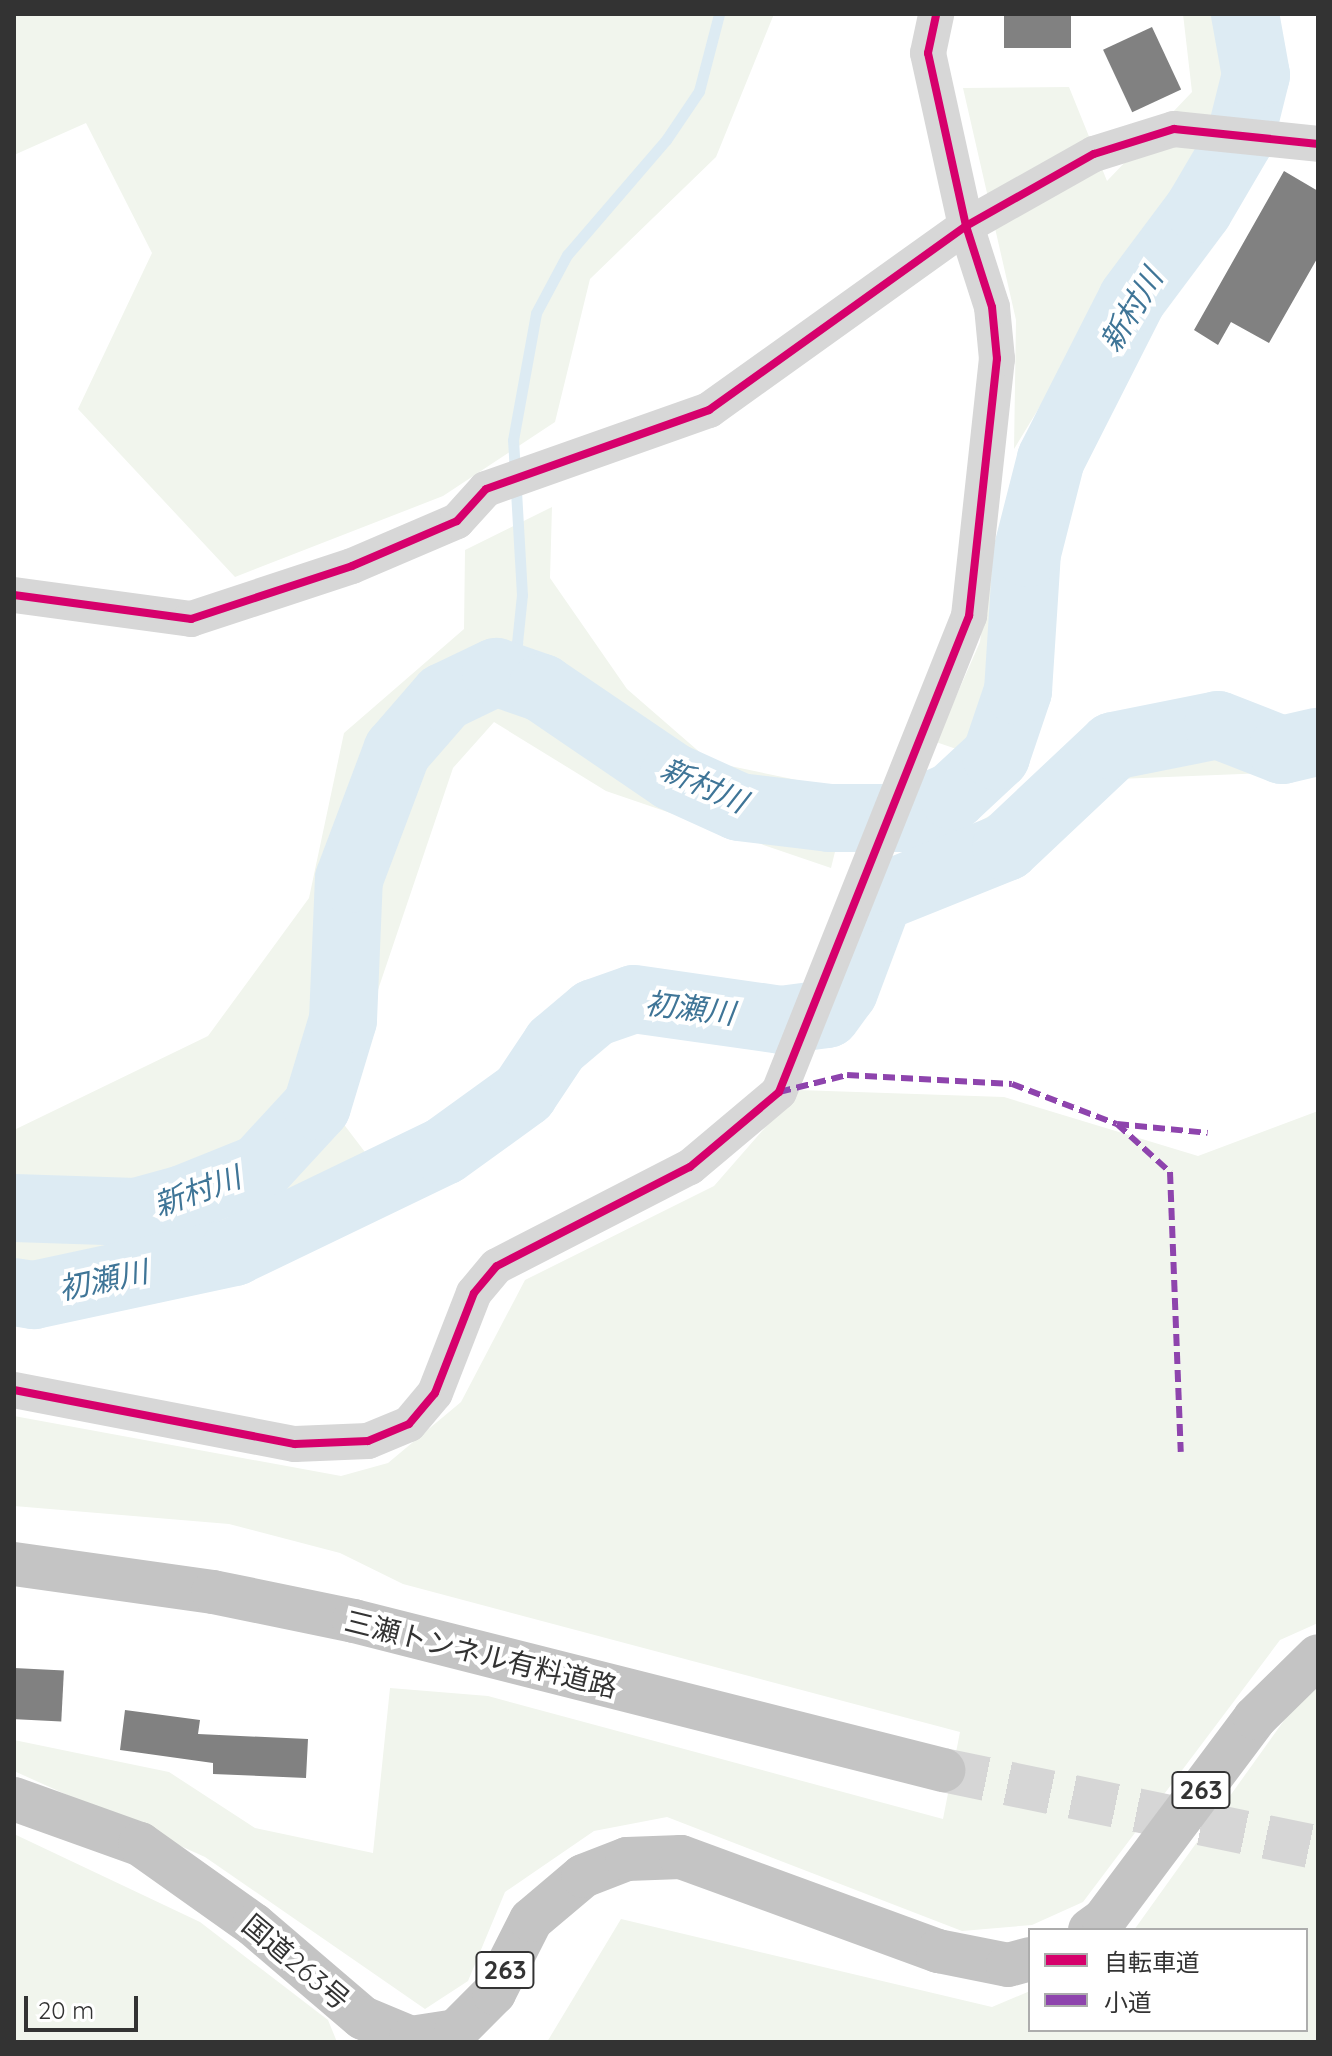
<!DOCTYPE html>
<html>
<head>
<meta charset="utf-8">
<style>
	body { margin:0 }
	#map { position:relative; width:1332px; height:2056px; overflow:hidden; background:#fff; font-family:Quicksand,"Noto Sans JP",sans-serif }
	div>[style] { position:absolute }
	.green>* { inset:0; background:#f1f5ed }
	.stream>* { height:11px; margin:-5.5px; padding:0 5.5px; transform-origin:5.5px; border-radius:5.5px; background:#ddebf3 }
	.river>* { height:68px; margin:-34px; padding:0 34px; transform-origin:34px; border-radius:34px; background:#ddebf3 }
	.building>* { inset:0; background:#818181; transform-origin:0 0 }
	.highway-tunnel>* { height:44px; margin-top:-22px; transform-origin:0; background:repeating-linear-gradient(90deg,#d6d6d6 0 44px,transparent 0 66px) }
	.street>* { height:36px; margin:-18px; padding:0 18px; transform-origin:18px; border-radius:18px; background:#d7d7d7 }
	.highway>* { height:44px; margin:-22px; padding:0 22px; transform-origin:22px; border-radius:22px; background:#c4c4c4 }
	.quiet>* { height:6px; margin-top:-3px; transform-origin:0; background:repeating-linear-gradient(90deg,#8e44ad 0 12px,transparent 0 18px) }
	.cycleway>* { height:8px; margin:-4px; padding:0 4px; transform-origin:4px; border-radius:4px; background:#d6006c }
	span { translate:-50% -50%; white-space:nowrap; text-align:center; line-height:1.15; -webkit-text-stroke:8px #fff; paint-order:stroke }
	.shield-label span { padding:2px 6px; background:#fff; border:2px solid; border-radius:6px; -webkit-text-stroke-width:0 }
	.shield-label { font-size:26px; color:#333; font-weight:700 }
	.street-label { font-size:28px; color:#333 }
	.water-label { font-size:30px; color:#3f7597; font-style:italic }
	.frame { position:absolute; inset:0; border:16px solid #333; pointer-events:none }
	.legend { position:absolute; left:1028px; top:1928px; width:280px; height:104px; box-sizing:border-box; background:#fff; border:2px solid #adadad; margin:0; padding:10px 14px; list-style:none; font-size:24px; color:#333 }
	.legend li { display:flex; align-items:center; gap:16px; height:40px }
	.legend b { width:40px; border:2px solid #adadad }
	.scale { position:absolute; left:24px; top:1996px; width:114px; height:36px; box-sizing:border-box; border:4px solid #333; border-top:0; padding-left:10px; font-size:24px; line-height:28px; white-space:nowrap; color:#333; -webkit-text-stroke:6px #fff; paint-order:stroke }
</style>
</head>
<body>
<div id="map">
	<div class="green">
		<div style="clip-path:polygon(14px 14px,774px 14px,716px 157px,590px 279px,555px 422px,443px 496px,235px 577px,78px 409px,152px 253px,86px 123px,14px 155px)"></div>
		<div style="clip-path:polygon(1183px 14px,1232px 14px,1238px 78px,1228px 124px,1135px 250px,1014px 449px,1016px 320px,963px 88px,1069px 87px,1107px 181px,1192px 92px)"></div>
		<div style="clip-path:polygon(552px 507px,550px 578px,627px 689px,711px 762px,850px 791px,831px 868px,606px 791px,494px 722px,453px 768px,336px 1114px,371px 1160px,235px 1236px,14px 1270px,14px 1130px,208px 1036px,309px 898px,344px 733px,464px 629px,465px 550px)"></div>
		<div style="clip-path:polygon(991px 544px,1007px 544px,997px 675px,968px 753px,936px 742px,980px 642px)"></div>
		<div style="clip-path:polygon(1220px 693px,1291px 729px,1318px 720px,1318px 771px,1118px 779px,1013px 865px,906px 913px,870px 884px,1003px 808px,1093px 732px)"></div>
		<div style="clip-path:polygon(798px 1090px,1004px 1097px,1198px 1156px,1318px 1111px,1318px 1623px,1280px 1640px,1083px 1902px,1032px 1925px,962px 1931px,667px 1817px,594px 1831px,505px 1892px,468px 1981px,425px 2009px,205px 1857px,14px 1771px,14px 1740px,169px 1772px,255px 1828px,373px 1853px,390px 1688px,488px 1696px,943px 1819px,960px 1732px,403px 1584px,340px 1553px,229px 1524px,14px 1506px,14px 1416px,341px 1476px,388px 1463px,461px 1402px,525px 1280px,714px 1186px)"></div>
		<div style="clip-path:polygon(1318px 1673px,1318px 2042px,547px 2042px,621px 1919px,992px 2007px,1030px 1991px,1030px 2030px,1306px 2030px,1306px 1930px,1134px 1930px)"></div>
		<div style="clip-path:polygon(14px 1834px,200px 1922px,328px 2020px,337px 2042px,14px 2042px)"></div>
	</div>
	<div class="stream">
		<div style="left:496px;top:672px;width:36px;rotate:-54deg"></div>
		<div style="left:517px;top:643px;width:48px;rotate:-84.1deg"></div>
		<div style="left:522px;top:595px;width:155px;rotate:-93.3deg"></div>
		<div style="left:513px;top:440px;width:129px;rotate:-79.7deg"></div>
		<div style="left:536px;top:313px;width:66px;rotate:-61.9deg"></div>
		<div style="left:567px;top:255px;width:152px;rotate:-49.3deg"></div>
		<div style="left:666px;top:140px;width:59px;rotate:-56deg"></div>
		<div style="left:699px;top:91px;width:80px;rotate:-75.4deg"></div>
	</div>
	<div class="river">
		<div style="left:14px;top:1208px;width:122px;rotate:1.9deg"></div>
		<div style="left:136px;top:1212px;width:49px;rotate:-15.5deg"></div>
		<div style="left:183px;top:1199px;width:83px;rotate:-21.9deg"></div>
		<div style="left:260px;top:1168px;width:84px;rotate:-47.4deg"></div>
		<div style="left:317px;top:1106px;width:90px;rotate:-73.2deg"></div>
		<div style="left:343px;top:1020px;width:141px;rotate:-87.6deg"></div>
		<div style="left:349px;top:879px;width:137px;rotate:-69.4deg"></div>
		<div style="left:397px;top:751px;width:72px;rotate:-49deg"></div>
		<div style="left:444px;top:697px;width:58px;rotate:-25.7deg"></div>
		<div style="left:496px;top:672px;width:49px;rotate:19.2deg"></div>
		<div style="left:542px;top:688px;width:158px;rotate:34.2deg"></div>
		<div style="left:673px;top:777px;width:72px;rotate:24.4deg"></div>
		<div style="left:739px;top:807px;width:92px;rotate:6.9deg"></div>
		<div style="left:830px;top:818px;width:72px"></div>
		<div style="left:902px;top:818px;width:56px;rotate:-23.3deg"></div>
		<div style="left:953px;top:796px;width:59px;rotate:-42.9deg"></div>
		<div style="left:996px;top:756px;width:69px;rotate:-71.3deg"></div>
		<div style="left:1018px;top:691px;width:138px;rotate:-86.3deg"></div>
		<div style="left:1027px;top:553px;width:97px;rotate:-75.7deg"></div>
		<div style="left:1051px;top:459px;width:179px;rotate:-63.1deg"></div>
		<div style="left:1132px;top:299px;width:112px;rotate:-53.3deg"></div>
		<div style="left:1199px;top:209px;width:81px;rotate:-59.6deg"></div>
		<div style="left:1240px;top:139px;width:66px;rotate:-76deg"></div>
		<div style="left:1256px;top:75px;width:62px;rotate:-100.2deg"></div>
		<div style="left:14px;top:1292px;width:20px;rotate:9deg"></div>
		<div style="left:34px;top:1295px;width:205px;rotate:-12.1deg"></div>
		<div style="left:234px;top:1252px;width:233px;rotate:-25.7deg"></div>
		<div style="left:444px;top:1151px;width:99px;rotate:-35.9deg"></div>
		<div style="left:524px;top:1093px;width:58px;rotate:-56.3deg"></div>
		<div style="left:556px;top:1045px;width:50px;rotate:-40.1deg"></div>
		<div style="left:594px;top:1013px;width:42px;rotate:-19.3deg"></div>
		<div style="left:634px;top:999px;width:148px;rotate:8.1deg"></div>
		<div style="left:781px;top:1020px;width:46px;rotate:-7.4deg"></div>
		<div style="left:827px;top:1014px;width:29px;rotate:-54deg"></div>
		<div style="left:844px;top:991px;width:99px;rotate:-69.4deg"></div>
		<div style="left:879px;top:898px;width:137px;rotate:-21.9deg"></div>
		<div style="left:1006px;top:847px;width:147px;rotate:-43.3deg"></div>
		<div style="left:1113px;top:746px;width:107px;rotate:-11.3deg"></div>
		<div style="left:1218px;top:725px;width:69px;rotate:21.3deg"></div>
		<div style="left:1282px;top:750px;width:37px;rotate:-13deg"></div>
	</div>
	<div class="building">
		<div style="left:1004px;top:14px;width:67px;height:34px"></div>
		<div style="left:1152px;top:27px;width:69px;height:54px;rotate:65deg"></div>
		<div style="clip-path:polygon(1284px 171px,1318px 191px,1318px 257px,1269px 343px,1231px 322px,1218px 345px,1194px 330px)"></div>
		<div style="left:14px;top:1668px;width:50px;height:51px;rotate:3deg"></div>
		<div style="clip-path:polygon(125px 1710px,200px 1720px,198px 1734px,308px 1739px,306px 1778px,213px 1774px,213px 1763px,120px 1750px)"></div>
	</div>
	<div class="highway-tunnel">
		<div style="left:943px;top:1770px;width:383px;rotate:11.7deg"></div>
	</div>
	<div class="street">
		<div style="left:14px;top:595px;width:179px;rotate:7.7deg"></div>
		<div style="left:191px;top:619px;width:169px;rotate:-18.2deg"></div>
		<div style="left:352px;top:566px;width:114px;rotate:-23.2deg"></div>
		<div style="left:457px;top:521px;width:43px;rotate:-47.8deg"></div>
		<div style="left:486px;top:489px;width:237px;rotate:-19.5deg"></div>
		<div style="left:709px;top:410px;width:316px;rotate:-35.6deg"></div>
		<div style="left:966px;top:226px;width:147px;rotate:-29.4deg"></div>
		<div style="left:1094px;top:154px;width:84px;rotate:-17.4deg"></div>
		<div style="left:1174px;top:129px;width:145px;rotate:5.9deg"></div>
		<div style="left:14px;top:1390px;width:286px;rotate:10.9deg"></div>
		<div style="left:295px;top:1444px;width:73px;rotate:-2.4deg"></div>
		<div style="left:368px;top:1441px;width:44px;rotate:-22.5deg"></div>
		<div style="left:409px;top:1424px;width:40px;rotate:-50deg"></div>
		<div style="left:435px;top:1393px;width:107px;rotate:-68.7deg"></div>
		<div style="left:474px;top:1293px;width:35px;rotate:-50deg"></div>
		<div style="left:497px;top:1266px;width:217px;rotate:-27.2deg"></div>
		<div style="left:690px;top:1167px;width:116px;rotate:-40.1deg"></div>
		<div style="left:779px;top:1092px;width:513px;rotate:-68.24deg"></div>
		<div style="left:969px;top:616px;width:259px;rotate:-83.8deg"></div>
		<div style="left:997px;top:359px;width:52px;rotate:-95.5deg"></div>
		<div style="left:992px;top:307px;width:85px;rotate:-107.8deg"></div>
		<div style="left:966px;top:226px;width:177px;rotate:-102.4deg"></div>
		<div style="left:928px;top:53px;width:40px;rotate:-78deg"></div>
	</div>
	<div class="highway">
		<div style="left:14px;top:1564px;width:201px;rotate:8deg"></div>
		<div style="left:213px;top:1592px;width:144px;rotate:11.6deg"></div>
		<div style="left:354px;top:1621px;width:608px;rotate:14.2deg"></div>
		<div style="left:14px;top:1799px;width:134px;rotate:19.7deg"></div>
		<div style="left:140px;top:1844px;width:140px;rotate:35.4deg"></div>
		<div style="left:254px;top:1925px;width:143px;rotate:40.5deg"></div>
		<div style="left:363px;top:2018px;width:52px;rotate:22.6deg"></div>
		<div style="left:411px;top:2038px;width:46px;rotate:-8.8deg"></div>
		<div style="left:456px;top:2031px;width:54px;rotate:-45deg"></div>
		<div style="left:494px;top:1993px;width:82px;rotate:-63.1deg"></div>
		<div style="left:531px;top:1920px;width:68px;rotate:-40.2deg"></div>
		<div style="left:583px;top:1876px;width:47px;rotate:-21.1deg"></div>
		<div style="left:627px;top:1859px;width:54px;rotate:-2.1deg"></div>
		<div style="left:681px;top:1857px;width:274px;rotate:20.1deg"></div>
		<div style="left:938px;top:1951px;width:71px;rotate:11.3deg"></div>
		<div style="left:1008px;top:1965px;width:23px;rotate:-15deg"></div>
		<div style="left:1090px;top:1930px;width:17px;rotate:-36deg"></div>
		<div style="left:1104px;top:1920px;width:252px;rotate:-53.2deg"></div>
		<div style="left:1255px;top:1718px;width:88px;rotate:-44.5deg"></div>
	</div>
	<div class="quiet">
		<div style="left:779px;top:1092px;width:70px;rotate:-14deg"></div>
		<div style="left:847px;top:1075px;width:165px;rotate:3.1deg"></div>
		<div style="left:1012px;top:1084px;width:112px;rotate:20.9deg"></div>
		<div style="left:1117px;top:1124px;width:91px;rotate:5.6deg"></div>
		<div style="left:1117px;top:1124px;width:72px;rotate:42.2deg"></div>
		<div style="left:1170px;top:1172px;width:280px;rotate:87.8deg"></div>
	</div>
	<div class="cycleway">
		<div style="left:14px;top:595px;width:179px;rotate:7.7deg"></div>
		<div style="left:191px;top:619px;width:169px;rotate:-18.2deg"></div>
		<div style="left:352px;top:566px;width:114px;rotate:-23.2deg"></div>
		<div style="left:457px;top:521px;width:43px;rotate:-47.8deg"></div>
		<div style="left:486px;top:489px;width:237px;rotate:-19.5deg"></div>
		<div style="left:709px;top:410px;width:316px;rotate:-35.6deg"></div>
		<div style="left:966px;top:226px;width:147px;rotate:-29.4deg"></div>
		<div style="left:1094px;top:154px;width:84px;rotate:-17.4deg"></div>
		<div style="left:1174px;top:129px;width:145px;rotate:5.9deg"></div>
		<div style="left:14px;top:1390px;width:286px;rotate:10.9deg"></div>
		<div style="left:295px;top:1444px;width:73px;rotate:-2.4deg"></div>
		<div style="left:368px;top:1441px;width:44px;rotate:-22.5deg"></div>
		<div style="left:409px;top:1424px;width:40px;rotate:-50deg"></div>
		<div style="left:435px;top:1393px;width:107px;rotate:-68.7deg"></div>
		<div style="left:474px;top:1293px;width:35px;rotate:-50deg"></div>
		<div style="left:497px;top:1266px;width:217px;rotate:-27.2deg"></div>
		<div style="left:690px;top:1167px;width:116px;rotate:-40.1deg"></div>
		<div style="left:779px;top:1092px;width:513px;rotate:-68.24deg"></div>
		<div style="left:969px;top:616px;width:259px;rotate:-83.8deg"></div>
		<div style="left:997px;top:359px;width:52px;rotate:-95.5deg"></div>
		<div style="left:992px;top:307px;width:85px;rotate:-107.8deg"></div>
		<div style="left:966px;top:226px;width:177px;rotate:-102.4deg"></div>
		<div style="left:928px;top:53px;width:40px;rotate:-78deg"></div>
	</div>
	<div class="shield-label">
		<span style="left:1201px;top:1790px">263</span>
		<span style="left:505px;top:1970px">263</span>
	</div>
	<div class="street-label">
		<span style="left:481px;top:1654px;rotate:14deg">三瀬トンネル有料道路</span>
		<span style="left:296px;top:1962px;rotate:40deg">国道263号</span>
	</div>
	<div class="water-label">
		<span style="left:1131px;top:310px;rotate:-59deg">新村川</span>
		<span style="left:704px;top:785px;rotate:24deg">新村川</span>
		<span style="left:690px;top:1008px;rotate:7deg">初瀬川</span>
		<span style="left:197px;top:1191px;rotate:-20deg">新村川</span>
		<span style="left:103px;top:1280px;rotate:-12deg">初瀬川</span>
	</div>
	<div class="frame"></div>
	<ul class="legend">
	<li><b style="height:10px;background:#d6006c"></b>自転車道</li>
	<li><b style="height:10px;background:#8e44ad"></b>小道</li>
	</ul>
	<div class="scale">20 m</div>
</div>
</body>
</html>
